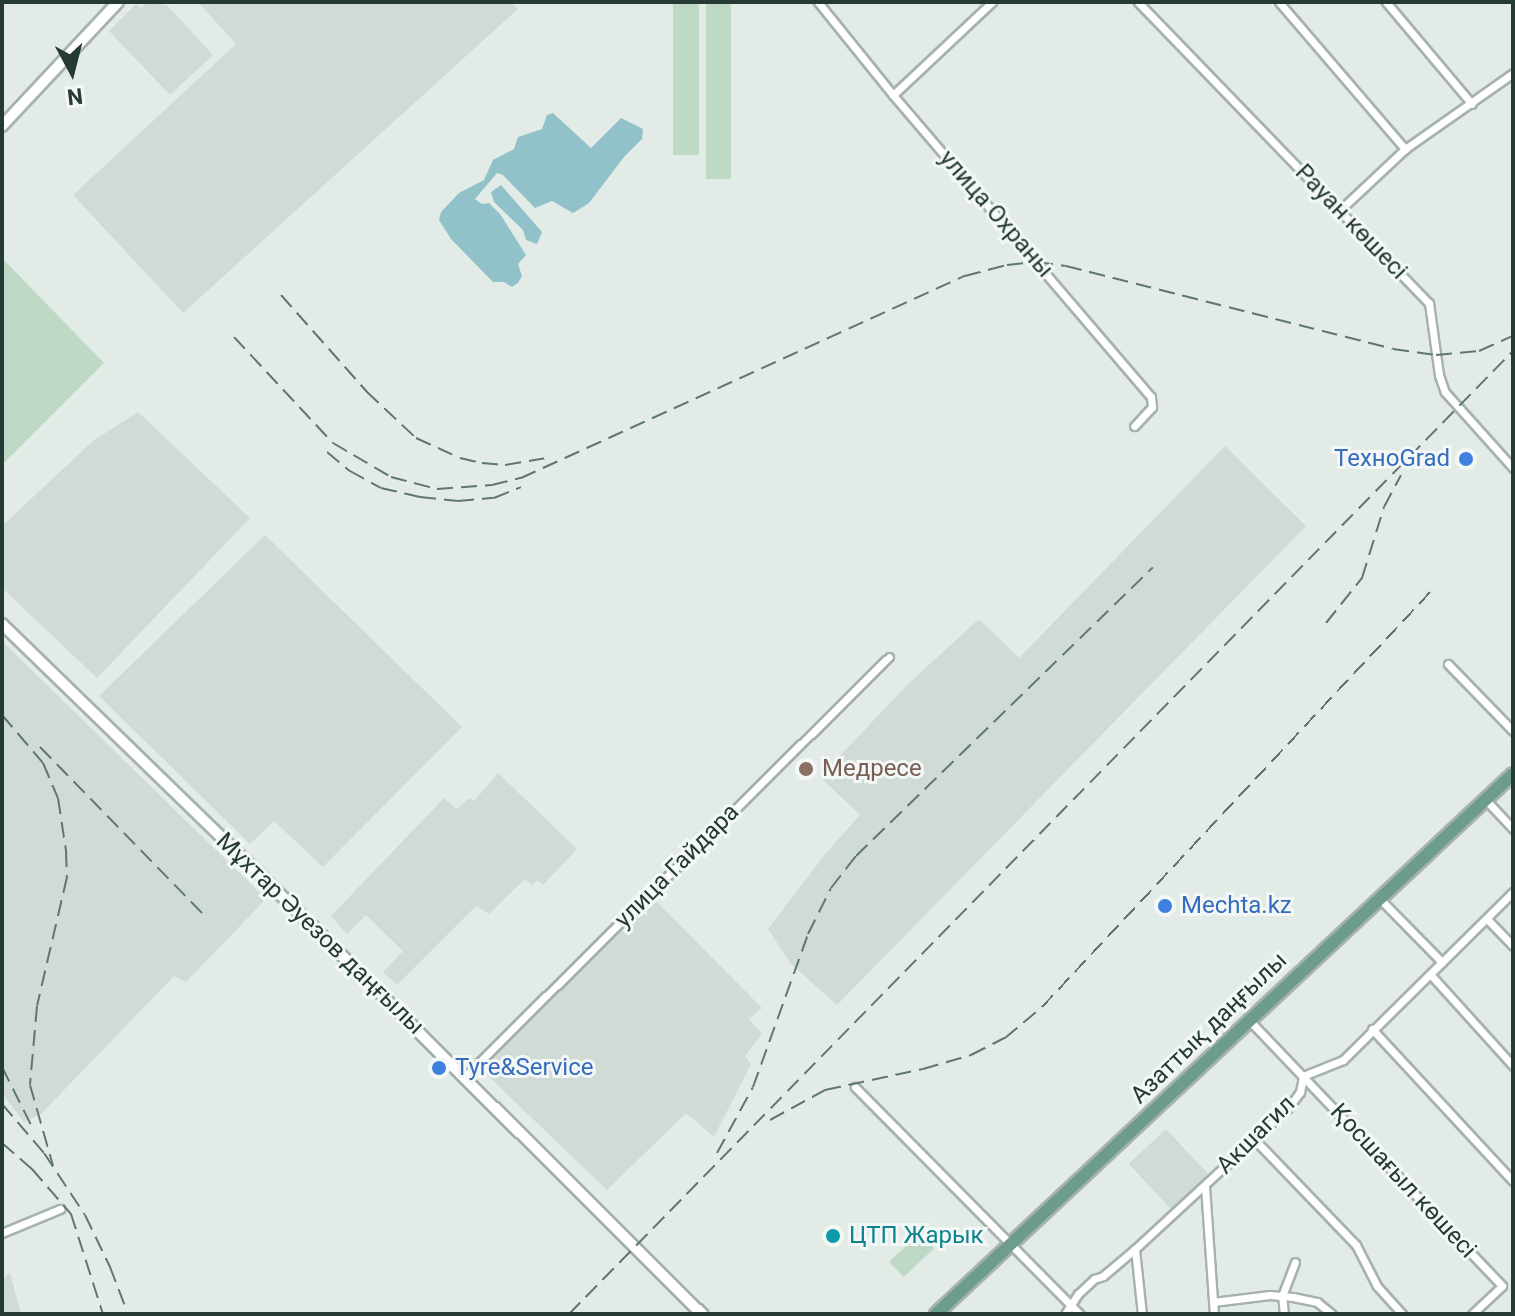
<!DOCTYPE html>
<html>
<head>
<meta charset="utf-8">
<style>
	body { margin:0 }
	#map { position:relative; width:1515px; height:1316px; overflow:hidden; background:#e3ebe7; font-family:Roboto,sans-serif }
	div>[style] { position:absolute }
	.built>* { inset:0; background:#d1dbd6; transform-origin:0 0 }
	.green>* { inset:0; background:#bedac6; transform-origin:0 0 }
	.water>* { inset:0; background:#91c2ca }
	.roads { filter:drop-shadow(2px 0 #a6b2ae) drop-shadow(-2px 0 #a6b2ae) drop-shadow(0 2px #a6b2ae) drop-shadow(0 -2px #a6b2ae) }
	.street>* { height:7px; margin:-3.5px; padding:0 3.5px; transform-origin:3.5px; border-radius:3.5px; background:#fff }
	.secondary>* { height:10px; margin:-5px; padding:0 5px; transform-origin:5px; border-radius:5px; background:#fff }
	.primary>* { height:12px; margin:-6px; padding:0 6px; transform-origin:6px; border-radius:6px; background:#6d9c8f }
	.rail>* { height:2px; margin-top:-1px; transform-origin:0; background:repeating-linear-gradient(90deg,#5f7670 0 16px,transparent 0 24px) }
	.dots>* { width:22px; height:22px; translate:-50% -50%; box-sizing:border-box; border:4px solid #f3f8f6; border-radius:50% }
	span { translate:-50% -50%; white-space:nowrap; text-align:center; line-height:1.15; -webkit-text-stroke:6px #f3f8f6; paint-order:stroke }
	.street-label { font-size:24px; color:#253a34 }
	.shop-label { font-size:24px; color:#366cbe }
	.right { translate:-100% -50%; text-align:right }
	.left { translate:0 -50%; text-align:left }
	.education-label { font-size:24px; color:#785e54 }
	.culture-label { font-size:24px; color:#0d838f }
	.frame { position:absolute; inset:0; border:4px solid #253a34; pointer-events:none }
	.north { position:absolute; left:32px; top:32px; width:80px; height:80px; -webkit-text-stroke:6px #f3f8f6; paint-order:stroke; rotate:173deg; font-size:22px; font-weight:700; line-height:32px; text-align:center; color:#253a34 }
	.north::after { content:''; display:block; margin:auto; width:28px; height:36px; background:#253a34; clip-path:polygon(50% 0,100% 100%,50% 72%,0 100%) }
</style>
</head>
<body>
<div id="map">
	<div class="built">
		<div style="clip-path:polygon(148px 2px,167px 5px,213px 55px,170px 95px,109px 31px,136px 4px,141px 8px)"></div>
		<div style="clip-path:polygon(198px 2px,511px 2px,518px 9px,183px 313px,73px 195px,236px 44px)"></div>
		<div style="clip-path:polygon(138px 412px,250px 518px,97px 678px,2px 588px,2px 526px,93px 441px)"></div>
		<div style="clip-path:polygon(1225px 446px,1306px 526px,837px 1005px,791px 964px,768px 929px,826px 853px,860px 815px,820px 777px,908px 684px,979px 619px,1019px 658px)"></div>
		<div style="clip-path:polygon(265px 535px,462px 727px,323px 867px,274px 821px,250px 844px,99px 696px)"></div>
		<div style="clip-path:polygon(2px 641px,266px 899px,186px 982px,174px 976px,42px 1113px,24px 1122px,2px 1093px)"></div>
		<div style="clip-path:polygon(498px 773px,577px 849px,543px 885px,537px 880px,532px 885px,525px 879px,489px 914px,476px 906px,397px 985px,383px 972px,403px 951px,366px 915px,347px 934px,331px 916px,444px 798px,457px 809px,469px 798px,474px 801px)"></div>
		<div style="clip-path:polygon(654px 899px,762px 1008px,749px 1019px,762px 1034px,745px 1056px,751px 1064px,714px 1137px,686px 1113px,607px 1190px,487px 1075px,486px 1063px)"></div>
		<div style="left:1166px;top:1129px;width:62px;height:51px;rotate:47deg"></div>
		<div style="clip-path:polygon(10px 1273px,21px 1314px,2px 1314px,2px 1280px)"></div>
	</div>
	<div class="green">
		<div style="left:673px;top:2px;width:26px;height:153px"></div>
		<div style="left:706px;top:2px;width:25px;height:177px"></div>
		<div style="clip-path:polygon(2px 258px,104px 363px,2px 465px)"></div>
		<div style="left:920px;top:1233px;width:21px;height:42px;rotate:47deg"></div>
	</div>
	<div class="water">
		<div style="clip-path:polygon(553px 113px,591px 148px,621px 118px,643px 129px,642px 139px,624px 157px,589px 203px,573px 213px,552px 201px,535px 208px,503px 175px,497px 173px,475px 199px,482px 204px,489px 203px,500px 214px,526px 255px,518px 264px,522px 276px,518px 283px,512px 287px,504px 282px,493px 282px,451px 239px,439px 220px,441px 212px,459px 193px,484px 180px,493px 160px,514px 149px,518px 137px,542px 129px,547px 115px)"></div>
		<div style="clip-path:polygon(501px 185px,542px 232px,537px 244px,526px 240px,523px 230px,494px 202px,491px 192px)"></div>
	</div>
	<div class="roads">
		<div class="street">
			<div style="left:818px;top:2px;width:119px;rotate:51.1deg"></div>
			<div style="left:893px;top:95px;width:397px;rotate:49.5deg"></div>
			<div style="left:1151px;top:397px;width:10px;rotate:84deg"></div>
			<div style="left:1152px;top:407px;width:26px;rotate:133deg"></div>
			<div style="left:1138px;top:2px;width:419px;rotate:46deg"></div>
			<div style="left:1429px;top:303px;width:73px;rotate:82.1deg"></div>
			<div style="left:1439px;top:375px;width:18px;rotate:71deg"></div>
			<div style="left:1445px;top:392px;width:102px;rotate:48.2deg"></div>
			<div style="left:1279px;top:2px;width:194px;rotate:49.4deg"></div>
			<div style="left:1386px;top:2px;width:133px;rotate:49.9deg"></div>
			<div style="left:893px;top:95px;width:136px;rotate:-43.2deg"></div>
			<div style="left:1340px;top:210px;width:89px;rotate:-43.2deg"></div>
			<div style="left:1405px;top:149px;width:132px;rotate:-35.1deg"></div>
			<div style="left:1448px;top:664px;width:93px;rotate:45.9deg"></div>
			<div style="left:1485px;top:799px;width:41px;rotate:47deg"></div>
			<div style="left:1379px;top:898px;width:90px;rotate:45.5deg"></div>
			<div style="left:1487px;top:919px;width:37px;rotate:46deg"></div>
			<div style="left:1430px;top:974px;width:124px;rotate:47.9deg"></div>
			<div style="left:1249px;top:1020px;width:367px;rotate:46.4deg"></div>
			<div style="left:1502px;top:1286px;width:41px;rotate:137deg"></div>
			<div style="left:1372px;top:1029px;width:207px;rotate:47.2deg"></div>
			<div style="left:465px;top:1076px;width:596px;rotate:-44.66deg"></div>
			<div style="left:855px;top:1087px;width:320px;rotate:45.3deg"></div>
			<div style="left:1255px;top:1140px;width:146px;rotate:46.1deg"></div>
			<div style="left:1356px;top:1245px;width:46px;rotate:62.9deg"></div>
			<div style="left:1377px;top:1286px;width:38px;rotate:48deg"></div>
			<div style="left:1205px;top:1186px;width:128px;rotate:86deg"></div>
			<div style="left:2px;top:1233px;width:63px;rotate:-22.5deg"></div>
			<div style="left:1135px;top:1249px;width:65px;rotate:83.9deg"></div>
			<div style="left:1213px;top:1302px;width:57px;rotate:-7deg"></div>
			<div style="left:1270px;top:1295px;width:23px;rotate:5deg"></div>
			<div style="left:1293px;top:1297px;width:25px;rotate:12deg"></div>
			<div style="left:1317px;top:1302px;width:19px;rotate:39deg"></div>
			<div style="left:1065px;top:1314px;width:24px;rotate:-57deg"></div>
			<div style="left:1078px;top:1294px;width:22px;rotate:-43deg"></div>
			<div style="left:1094px;top:1279px;width:9px;rotate:-18deg"></div>
			<div style="left:1103px;top:1276px;width:42px;rotate:-40.2deg"></div>
			<div style="left:1135px;top:1249px;width:209px;rotate:-42.7deg"></div>
			<div style="left:1289px;top:1107px;width:19px;rotate:-54deg"></div>
			<div style="left:1300px;top:1092px;width:16px;rotate:-79deg"></div>
			<div style="left:1303px;top:1076px;width:43px;rotate:-21.8deg"></div>
			<div style="left:1343px;top:1060px;width:239px;rotate:-44.7deg"></div>
			<div style="left:1284px;top:1314px;width:18px;rotate:-96deg"></div>
			<div style="left:1282px;top:1296px;width:36px;rotate:-69deg"></div>
		</div>
		<div class="secondary">
			<div style="left:2px;top:126px;width:170px;rotate:-46.9deg"></div>
			<div style="left:2px;top:624px;width:417px;rotate:44.2deg"></div>
			<div style="left:301px;top:915px;width:566px;rotate:44.86deg"></div>
		</div>
		<div class="primary">
			<div style="left:936px;top:1314px;width:790px;rotate:-43.1deg"></div>
		</div>
	</div>
	<div class="rail">
		<div style="left:281px;top:295px;width:130px;rotate:48.4deg"></div>
		<div style="left:367px;top:392px;width:67px;rotate:43.2deg"></div>
		<div style="left:416px;top:438px;width:48px;rotate:24.4deg"></div>
		<div style="left:460px;top:458px;width:23px;rotate:13deg"></div>
		<div style="left:482px;top:463px;width:23px;rotate:5deg"></div>
		<div style="left:505px;top:465px;width:42px;rotate:-9.7deg"></div>
		<div style="left:234px;top:337px;width:145px;rotate:47deg"></div>
		<div style="left:333px;top:443px;width:67px;rotate:30.4deg"></div>
		<div style="left:391px;top:477px;width:48px;rotate:14.6deg"></div>
		<div style="left:437px;top:489px;width:55px;rotate:-4.2deg"></div>
		<div style="left:492px;top:485px;width:30px;rotate:-14deg"></div>
		<div style="left:521px;top:478px;width:488px;rotate:-24.5deg"></div>
		<div style="left:965px;top:276px;width:43px;rotate:-14.7deg"></div>
		<div style="left:1007px;top:265px;width:30px;rotate:-6deg"></div>
		<div style="left:1037px;top:262px;width:29px;rotate:8deg"></div>
		<div style="left:1066px;top:266px;width:337px;rotate:14.2deg"></div>
		<div style="left:1393px;top:349px;width:43px;rotate:7.9deg"></div>
		<div style="left:1436px;top:355px;width:43px;rotate:-5.3deg"></div>
		<div style="left:1479px;top:351px;width:37px;rotate:-24deg"></div>
		<div style="left:327px;top:452px;width:30px;rotate:40deg"></div>
		<div style="left:350px;top:471px;width:35px;rotate:29deg"></div>
		<div style="left:381px;top:488px;width:40px;rotate:13deg"></div>
		<div style="left:420px;top:497px;width:38px;rotate:6deg"></div>
		<div style="left:458px;top:501px;width:36px;rotate:-5deg"></div>
		<div style="left:494px;top:498px;width:29px;rotate:-22deg"></div>
		<div style="left:1326px;top:623px;width:58px;rotate:-51.3deg"></div>
		<div style="left:1362px;top:578px;width:74px;rotate:-72.8deg"></div>
		<div style="left:1384px;top:507px;width:36px;rotate:-62deg"></div>
		<div style="left:2px;top:715px;width:63px;rotate:49.5deg"></div>
		<div style="left:43px;top:763px;width:38px;rotate:67deg"></div>
		<div style="left:58px;top:798px;width:54px;rotate:81.4deg"></div>
		<div style="left:66px;top:851px;width:26px;rotate:88deg"></div>
		<div style="left:67px;top:877px;width:132px;rotate:103.1deg"></div>
		<div style="left:37px;top:1006px;width:79px;rotate:95.1deg"></div>
		<div style="left:30px;top:1085px;width:84px;rotate:74.1deg"></div>
		<div style="left:40px;top:747px;width:236px;rotate:45.7deg"></div>
		<div style="left:2px;top:1067px;width:72px;rotate:63.4deg"></div>
		<div style="left:2px;top:1104px;width:65px;rotate:49.4deg"></div>
		<div style="left:44px;top:1153px;width:74px;rotate:56.5deg"></div>
		<div style="left:85px;top:1215px;width:58px;rotate:64.3deg"></div>
		<div style="left:110px;top:1267px;width:50px;rotate:69deg"></div>
		<div style="left:770px;top:1120px;width:63px;rotate:-28.6deg"></div>
		<div style="left:825px;top:1090px;width:100px;rotate:-12.1deg"></div>
		<div style="left:923px;top:1069px;width:50px;rotate:-16.3deg"></div>
		<div style="left:971px;top:1055px;width:38px;rotate:-27deg"></div>
		<div style="left:1005px;top:1038px;width:48px;rotate:-40deg"></div>
		<div style="left:1042px;top:1007px;width:572px;rotate:-46.91deg"></div>
		<div style="left:2px;top:1143px;width:40px;rotate:41deg"></div>
		<div style="left:32px;top:1169px;width:60px;rotate:49.1deg"></div>
		<div style="left:71px;top:1214px;width:105px;rotate:72.3deg"></div>
		<div style="left:717px;top:1153px;width:75px;rotate:-61.4deg"></div>
		<div style="left:753px;top:1087px;width:163px;rotate:-70.2deg"></div>
		<div style="left:808px;top:934px;width:51px;rotate:-63.4deg"></div>
		<div style="left:831px;top:888px;width:41px;rotate:-52deg"></div>
		<div style="left:856px;top:856px;width:414px;rotate:-44.2deg"></div>
		<div style="left:569px;top:1314px;width:1349px;rotate:-45.57deg"></div>
	</div>
	<div class="dots">
		<div style="left:1466px;top:459px;background:#3f7fe0"></div>
		<div style="left:806px;top:769px;background:#8d6e63"></div>
		<div style="left:1165px;top:906px;background:#3f7fe0"></div>
		<div style="left:439px;top:1068px;background:#3f7fe0"></div>
		<div style="left:833px;top:1236px;background:#0f9aa8"></div>
	</div>
	<div class="street-label">
		<span style="left:996px;top:214px;rotate:49deg">улица Охраны</span>
		<span style="left:1351px;top:222px;rotate:46deg">Рауан көшесі</span>
		<span style="left:677px;top:866px;rotate:-45deg">улица Гайдара</span>
		<span style="left:320px;top:934px;rotate:44deg">Мұхтар Әуезов даңғылы</span>
		<span style="left:1209px;top:1028px;rotate:-44deg">Азаттық даңғылы</span>
		<span style="left:1256px;top:1135px;rotate:-45deg">Акшагил</span>
		<span style="left:1403px;top:1181px;rotate:47deg">Қосшағыл көшесі</span>
	</div>
	<div class="shop-label">
		<span class="right" style="left:1450px;top:459px">ТехноGrad</span>
		<span class="left" style="left:1181px;top:906px">Mechta.kz</span>
		<span class="left" style="left:455px;top:1068px">Tyre&amp;Service</span>
	</div>
	<div class="education-label">
		<span class="left" style="left:822px;top:769px">Медресе</span>
	</div>
	<div class="culture-label">
		<span class="left" style="left:849px;top:1236px">ЦТП Жарык</span>
	</div>
	<div class="frame"></div>
	<div class="north">N</div>
</div>
</body>
</html>
